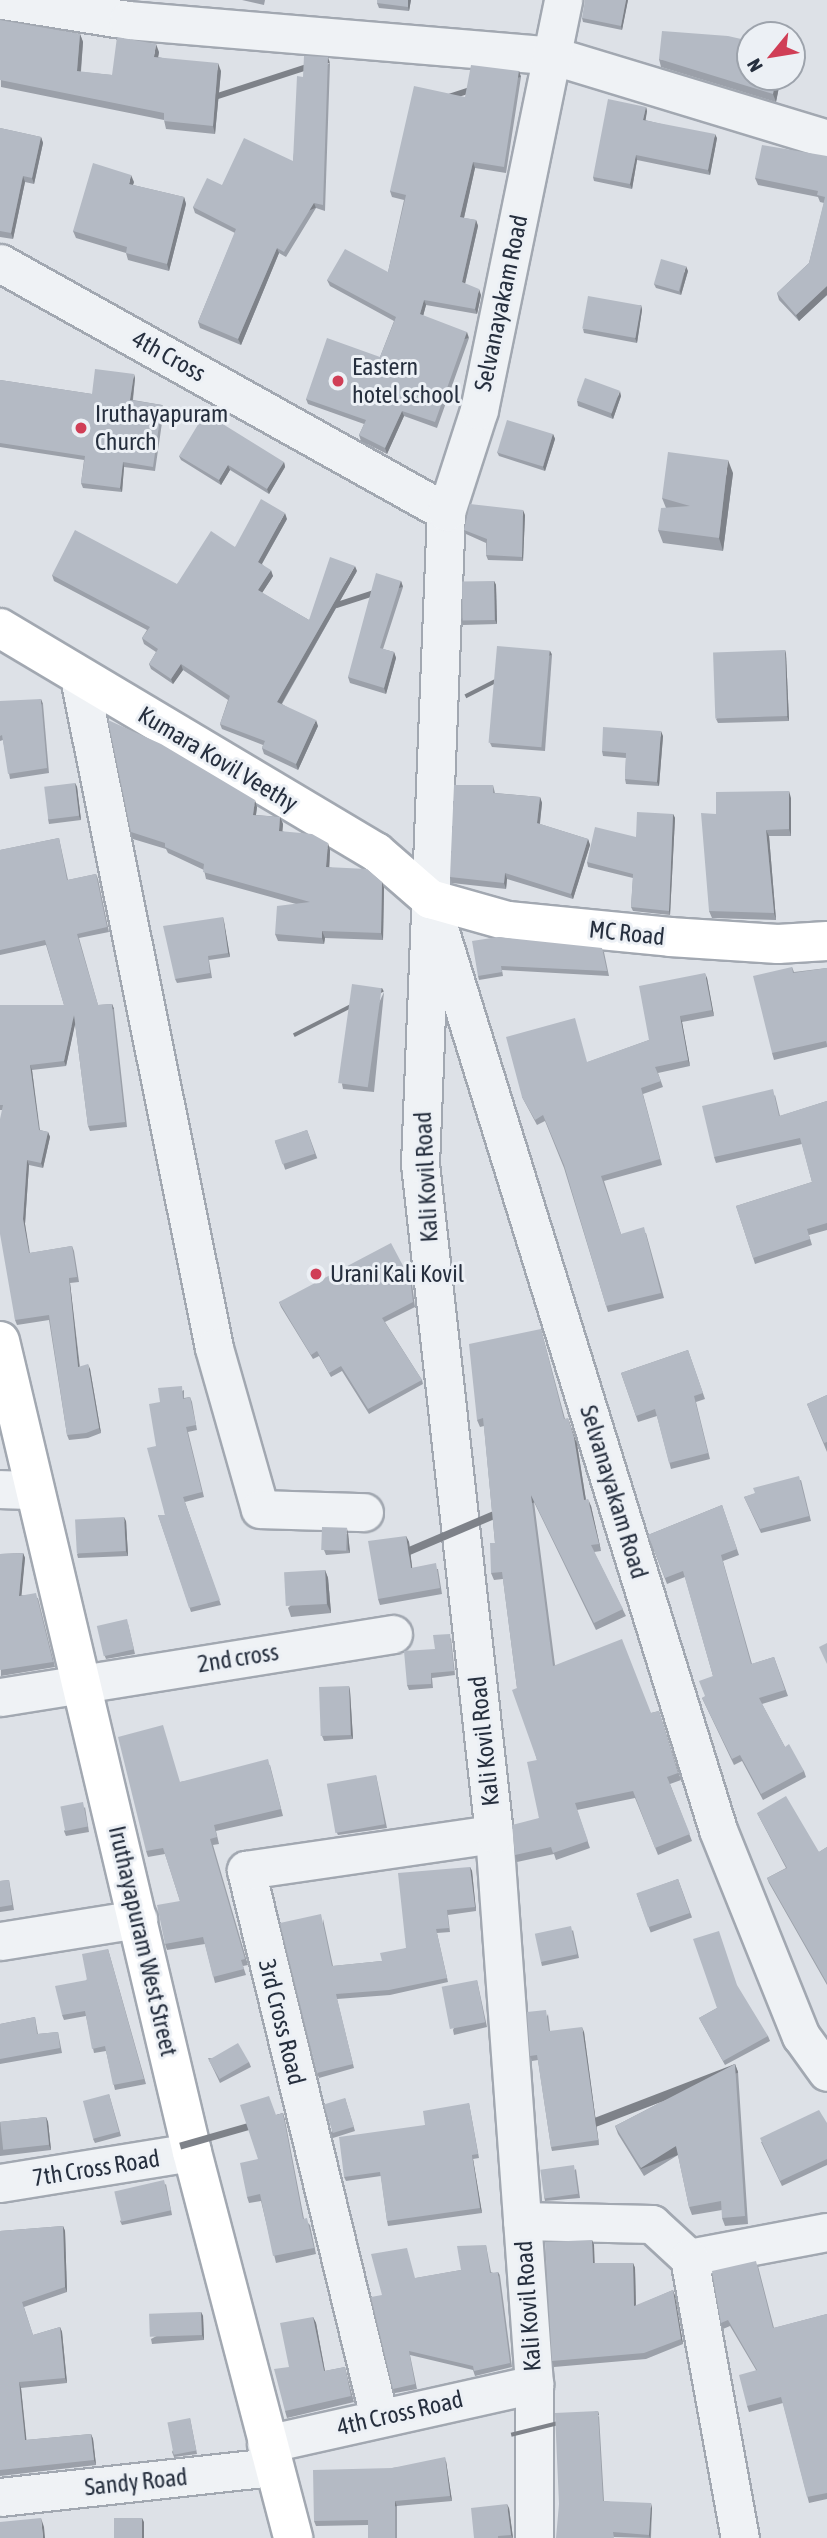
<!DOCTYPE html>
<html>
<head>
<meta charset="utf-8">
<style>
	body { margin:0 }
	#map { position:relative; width:827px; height:2538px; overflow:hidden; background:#dde1e7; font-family:"Asap Condensed",sans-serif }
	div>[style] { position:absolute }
	.roads { filter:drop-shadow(2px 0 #a2a8b1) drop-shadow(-2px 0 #a2a8b1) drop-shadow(0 2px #a2a8b1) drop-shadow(0 -2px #a2a8b1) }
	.minor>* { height:37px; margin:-18.5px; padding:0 18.5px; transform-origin:18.5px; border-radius:18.5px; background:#eff2f5 }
	.major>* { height:38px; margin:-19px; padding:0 19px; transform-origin:19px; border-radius:19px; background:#fff }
	.wall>* { inset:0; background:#9ba0a9; transform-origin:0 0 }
	.shaded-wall>* { inset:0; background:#7e8289; transform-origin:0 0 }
	.building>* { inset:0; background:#b4bac4; transform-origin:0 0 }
	.dots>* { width:19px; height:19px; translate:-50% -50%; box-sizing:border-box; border:4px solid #ecf0f5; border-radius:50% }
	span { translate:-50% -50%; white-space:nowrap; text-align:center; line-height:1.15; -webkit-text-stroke:6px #ecf0f5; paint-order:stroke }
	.street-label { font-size:24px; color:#262f3e }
	.poi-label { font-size:24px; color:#262f3e }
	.left { translate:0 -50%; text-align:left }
	.north { position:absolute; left:736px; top:21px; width:70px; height:70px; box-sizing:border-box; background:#ecf0f5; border:2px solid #9da3ac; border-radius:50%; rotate:240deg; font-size:19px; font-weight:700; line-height:28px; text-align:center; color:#262f3e }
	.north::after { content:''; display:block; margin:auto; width:24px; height:32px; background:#d03e56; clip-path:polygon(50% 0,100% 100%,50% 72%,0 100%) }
</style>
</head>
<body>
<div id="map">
	<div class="roads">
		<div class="minor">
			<div style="left:3px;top:0;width:127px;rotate:9.1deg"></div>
			<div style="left:128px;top:20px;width:428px;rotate:4.8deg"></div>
			<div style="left:554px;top:56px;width:285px;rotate:16.9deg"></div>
			<div style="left:0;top:263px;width:511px;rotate:29.17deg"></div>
			<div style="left:79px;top:677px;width:684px;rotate:78.62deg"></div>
			<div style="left:214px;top:1348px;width:167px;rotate:74.1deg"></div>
			<div style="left:260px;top:1509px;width:104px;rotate:1.7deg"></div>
			<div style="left:437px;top:922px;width:950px;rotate:72.8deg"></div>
			<div style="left:718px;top:1830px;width:222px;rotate:68.1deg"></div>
			<div style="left:801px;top:2036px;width:44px;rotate:54.2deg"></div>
			<div style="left:0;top:1489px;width:33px;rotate:2deg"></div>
			<div style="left:0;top:1697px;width:398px;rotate:-9.1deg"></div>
			<div style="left:0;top:1941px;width:140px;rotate:-9.1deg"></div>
			<div style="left:0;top:2183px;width:194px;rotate:-9.2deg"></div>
			<div style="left:522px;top:2221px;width:130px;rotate:1.3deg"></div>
			<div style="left:652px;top:2224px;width:50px;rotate:42.6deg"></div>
			<div style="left:689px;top:2258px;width:140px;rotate:-10.7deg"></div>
			<div style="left:689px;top:2258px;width:285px;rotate:79.7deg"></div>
			<div style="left:379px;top:2417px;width:563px;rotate:-103.67deg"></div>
			<div style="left:246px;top:1870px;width:251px;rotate:-8.3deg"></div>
			<div style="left:266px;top:2444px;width:275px;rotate:-12.6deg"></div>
			<div style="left:0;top:2497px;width:274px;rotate:-6.3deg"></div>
			<div style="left:534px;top:2538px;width:154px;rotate:-90deg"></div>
			<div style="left:534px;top:2384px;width:551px;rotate:-94.16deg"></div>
			<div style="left:494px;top:1834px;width:674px;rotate:-96.3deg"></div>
			<div style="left:420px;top:1164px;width:653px;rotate:-87.72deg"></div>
			<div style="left:446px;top:512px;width:107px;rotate:-72.1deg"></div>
			<div style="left:479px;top:410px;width:419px;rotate:-78.4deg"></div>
		</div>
		<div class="major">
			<div style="left:0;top:628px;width:438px;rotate:30.8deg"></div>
			<div style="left:376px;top:852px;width:72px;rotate:41deg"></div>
			<div style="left:430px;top:899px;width:81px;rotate:15.8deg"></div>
			<div style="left:508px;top:921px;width:163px;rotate:5.6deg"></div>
			<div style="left:670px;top:937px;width:108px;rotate:3.7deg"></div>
			<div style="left:778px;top:944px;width:49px;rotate:-3.5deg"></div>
			<div style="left:0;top:1341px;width:833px;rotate:76.68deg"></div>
			<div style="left:192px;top:2152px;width:399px;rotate:75.3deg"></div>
		</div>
	</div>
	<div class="wall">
		<div style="clip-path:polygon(242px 0,265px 0,264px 5px)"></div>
		<div style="clip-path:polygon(411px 0,409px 11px,379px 8px,377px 3px)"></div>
		<div style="clip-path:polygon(628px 0,622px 30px,583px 22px,582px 18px)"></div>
		<div style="clip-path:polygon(0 20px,80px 34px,83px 42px,81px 72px,112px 75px,159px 52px,158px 57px,221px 71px,215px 134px,166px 129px,164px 120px,1px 87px)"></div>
		<div style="clip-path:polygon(659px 59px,781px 77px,776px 102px,661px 67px)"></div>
		<div style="clip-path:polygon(330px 63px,325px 211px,316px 208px,286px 257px,279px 253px,241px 345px,200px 328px,198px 322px,235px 233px,195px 213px,193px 207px,222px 185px,293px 161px,303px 77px)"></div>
		<div style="clip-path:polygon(519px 71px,521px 77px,506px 173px,475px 168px,464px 218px,476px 220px,478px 226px,465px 284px,481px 295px,477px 314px,426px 305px,423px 316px,469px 338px,437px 428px,404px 416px,387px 454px,361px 441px,359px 435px,364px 424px,308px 404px,306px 399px,380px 357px,394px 321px,330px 286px,327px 280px,388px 272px,404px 200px,392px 197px,390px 191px,465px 97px)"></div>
		<div style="clip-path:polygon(646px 107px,647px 111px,645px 120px,717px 138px,710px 175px,637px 160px,632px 189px,594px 181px,593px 177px)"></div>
		<div style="clip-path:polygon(0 128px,41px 137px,43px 143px,34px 184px,25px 182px,13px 239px,0 237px)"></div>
		<div style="clip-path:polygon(827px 156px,827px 295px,799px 321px,779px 300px,777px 293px,809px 263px,824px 203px,820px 202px,818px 197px,758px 185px,755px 178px)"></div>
		<div style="clip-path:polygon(134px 182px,133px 185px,184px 197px,186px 204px,169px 271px,128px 260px,126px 253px,76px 238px,73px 231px)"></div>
		<div style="clip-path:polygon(688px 271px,681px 295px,656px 288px,654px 284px)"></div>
		<div style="clip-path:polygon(641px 305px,642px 310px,637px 343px,584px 333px,583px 329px)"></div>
		<div style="clip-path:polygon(135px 378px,133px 400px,162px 405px,164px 409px,155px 471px,124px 467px,122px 492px,83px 488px,81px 483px,84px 460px,0 447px,0 380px,92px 394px)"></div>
		<div style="clip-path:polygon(621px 396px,613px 419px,578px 406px,577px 401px)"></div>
		<div style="clip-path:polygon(553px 434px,555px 439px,545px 471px,499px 456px,497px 452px)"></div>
		<div style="clip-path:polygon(179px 456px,284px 462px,285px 467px,269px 494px,230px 470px,221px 485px,181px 460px)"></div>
		<div style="clip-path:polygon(733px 473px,723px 551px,663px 543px,658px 530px,666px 508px,662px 498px)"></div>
		<div style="clip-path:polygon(525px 515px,523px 561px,488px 560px,486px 555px,486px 543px,466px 534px,464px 530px)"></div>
		<div style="clip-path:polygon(287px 519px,262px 564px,273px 576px,262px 593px,309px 620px,357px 571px,282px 704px,318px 726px,298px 770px,264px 754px,262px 748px,263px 745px,222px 729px,220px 724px,228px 700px,183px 670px,173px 684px,151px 669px,149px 664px,156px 652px,144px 644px,142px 638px,147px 630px,54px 581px,52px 575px,177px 584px,235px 547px)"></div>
		<div style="clip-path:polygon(401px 581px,403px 587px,383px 649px,394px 652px,396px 658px,386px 694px,350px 683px,348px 677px)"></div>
		<div style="clip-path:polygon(494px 581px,496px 585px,497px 624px,463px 625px,461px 620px)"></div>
		<div style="clip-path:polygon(785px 650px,786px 654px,789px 721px,718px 723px,716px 719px)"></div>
		<div style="clip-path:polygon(550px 651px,552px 655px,545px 751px,492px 747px,490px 743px)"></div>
		<div style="clip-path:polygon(0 701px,43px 704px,49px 773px,10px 779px,3px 740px,0 741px)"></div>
		<div style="clip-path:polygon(663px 736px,659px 786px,626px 784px,625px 779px,626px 758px,603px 756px,602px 751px)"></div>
		<div style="clip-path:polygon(75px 783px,77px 787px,81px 820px,49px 824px,48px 819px)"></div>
		<div style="clip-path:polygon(493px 785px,495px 793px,540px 797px,542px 803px,540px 824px,588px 839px,590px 845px,573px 899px,507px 879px,506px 889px,452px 883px,450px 877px)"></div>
		<div style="clip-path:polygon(791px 798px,791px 836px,769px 836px,776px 920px,712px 918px,709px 911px,716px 814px)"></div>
		<div style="clip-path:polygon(257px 807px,256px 815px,280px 817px,283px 824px,282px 831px,330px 850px,329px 867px,382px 882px,384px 888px,383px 940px,325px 938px,324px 944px,278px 941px,275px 934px,296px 904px,206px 879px,204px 870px,168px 853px,166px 849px,133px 839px,131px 832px)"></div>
		<div style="clip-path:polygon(673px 814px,675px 818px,670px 915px,633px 911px,631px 907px,633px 878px,588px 867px,587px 862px,636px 837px)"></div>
		<div style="clip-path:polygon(59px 838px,68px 880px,96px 874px,98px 879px,109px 932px,79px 938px,98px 1005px,112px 1004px,114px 1009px,127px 1127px,90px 1131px,88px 1126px,75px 1023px,66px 1066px,32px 1070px,40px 1130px,48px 1132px,50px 1137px,43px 1168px,29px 1165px,25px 1224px,30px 1253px,72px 1246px,74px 1251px,79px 1282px,70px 1283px,80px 1367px,90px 1369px,101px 1433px,88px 1438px,69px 1440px,67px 1435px,49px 1320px,17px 1325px,15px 1320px,2px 1110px,0 1110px,0 1005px,64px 1005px,46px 945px,0 955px,0 850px)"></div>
		<div style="clip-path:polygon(223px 917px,230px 957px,209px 960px,212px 978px,177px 983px,175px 979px)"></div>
		<div style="clip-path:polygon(498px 937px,604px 952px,609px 976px,502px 970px,503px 976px,479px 980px,478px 976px)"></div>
		<div style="clip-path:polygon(792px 967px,794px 972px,827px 968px,827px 1047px,774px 1060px,772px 1053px)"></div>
		<div style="clip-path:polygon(707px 978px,714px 1016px,682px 1022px,690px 1066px,658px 1073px,663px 1087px,643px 1094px,662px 1165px,604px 1181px,621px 1234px,646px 1233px,664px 1298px,608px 1312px,564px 1168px,545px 1121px,537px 1125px,522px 1097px,588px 1062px,649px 1040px)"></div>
		<div style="clip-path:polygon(384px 992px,374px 1092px,343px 1089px,342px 1084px)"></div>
		<div style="clip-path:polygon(775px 1095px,780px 1116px,827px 1101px,827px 1230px,809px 1235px,812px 1245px,755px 1264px,736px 1206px,812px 1182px,802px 1144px,716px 1163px,714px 1157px)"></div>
		<div style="left:307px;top:1130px;width:30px;height:34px;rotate:70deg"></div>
		<div style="clip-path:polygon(410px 1279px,412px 1283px,415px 1307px,385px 1322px,422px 1380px,423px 1384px,369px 1414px,342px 1371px,331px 1377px,319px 1356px,313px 1359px,281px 1307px,279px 1302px)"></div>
		<div style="clip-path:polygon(541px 1329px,565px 1419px,577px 1444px,586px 1500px,591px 1506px,601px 1551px,594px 1552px,626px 1616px,596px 1630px,534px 1502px,555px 1665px,651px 1713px,659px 1711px,681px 1780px,670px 1784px,692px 1841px,658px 1855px,635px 1798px,577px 1810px,590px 1848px,556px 1860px,554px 1854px,517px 1862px,515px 1855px,539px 1818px,537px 1760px,517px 1688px,503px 1579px,494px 1580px,491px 1573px,495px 1543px,484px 1426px,480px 1427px,477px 1420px)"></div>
		<div style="clip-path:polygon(688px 1350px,705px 1399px,696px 1402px,710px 1459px,671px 1469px,657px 1416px,638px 1422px,621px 1373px)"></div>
		<div style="clip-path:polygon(184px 1390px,184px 1398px,190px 1397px,192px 1402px,197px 1430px,188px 1432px,204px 1497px,185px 1502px,221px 1605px,191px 1612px,158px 1515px,165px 1515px,156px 1446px,160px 1402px)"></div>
		<div style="clip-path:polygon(827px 1395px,827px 1452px,807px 1404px)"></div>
		<div style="clip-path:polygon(801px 1480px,811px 1521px,761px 1533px,744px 1497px)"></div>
		<div style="clip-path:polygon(722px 1505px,739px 1555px,723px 1561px,752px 1664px,774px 1657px,788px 1696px,762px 1704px,785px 1747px,804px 1771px,806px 1777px,763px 1800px,742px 1761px,734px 1765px,702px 1698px,705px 1697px,713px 1676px,685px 1577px,667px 1584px,648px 1535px)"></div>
		<div style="clip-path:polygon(126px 1521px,128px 1556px,78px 1558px,77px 1554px)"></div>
		<div style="clip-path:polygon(348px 1533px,350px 1553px,326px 1555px,324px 1550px)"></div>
		<div style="clip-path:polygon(406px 1536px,409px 1542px,412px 1568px,438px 1569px,442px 1594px,380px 1605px,378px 1599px)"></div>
		<div style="clip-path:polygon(23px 1553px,25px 1558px,21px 1595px,38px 1598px,55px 1667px,1px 1676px,0 1554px)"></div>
		<div style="clip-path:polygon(325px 1570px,328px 1578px,331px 1613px,291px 1617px,288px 1608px)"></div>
		<div style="clip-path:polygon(128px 1624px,135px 1654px,106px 1659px,104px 1654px)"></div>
		<div style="clip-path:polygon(451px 1638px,455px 1675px,432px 1678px,433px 1688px,409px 1690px,407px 1685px,435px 1649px)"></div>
		<div style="clip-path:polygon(349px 1686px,350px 1691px,353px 1739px,324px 1741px,322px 1736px)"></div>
		<div style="clip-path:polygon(270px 1765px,283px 1816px,216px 1831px,219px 1844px,213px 1845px,248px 1965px,243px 1966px,246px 1975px,215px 1983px,205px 1944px,167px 1950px,165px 1944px,180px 1901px,165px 1854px,148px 1857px,146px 1851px,180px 1782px)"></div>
		<div style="clip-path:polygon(376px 1775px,387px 1828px,338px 1835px,336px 1831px)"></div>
		<div style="clip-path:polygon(85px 1807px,89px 1832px,66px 1836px,64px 1831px)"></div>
		<div style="clip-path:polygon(757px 1813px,819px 1852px,827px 1847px,827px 1985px,769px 1883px,767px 1878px,786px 1868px)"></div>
		<div style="clip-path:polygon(470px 1867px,472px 1871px,476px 1911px,448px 1915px,450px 1932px,437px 1933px,448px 1982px,390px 1995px,337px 1999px,354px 2068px,319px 2078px,317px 2073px,323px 1919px,333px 1966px,382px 1961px,406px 1948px)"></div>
		<div style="left:678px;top:1879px;width:41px;height:44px;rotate:70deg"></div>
		<div style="clip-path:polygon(9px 1880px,14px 1910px,0 1912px,0 1881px)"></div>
		<div style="clip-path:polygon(573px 1930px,579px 1958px,542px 1966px,541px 1962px)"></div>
		<div style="clip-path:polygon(108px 1949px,146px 2084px,115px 2090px,106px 2051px,94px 2053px,86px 2016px,64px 2020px,62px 2015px)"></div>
		<div style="clip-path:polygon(477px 1980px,487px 2027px,454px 2035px,453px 2030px)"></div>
		<div style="clip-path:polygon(717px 2008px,768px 2036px,770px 2041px,725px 2065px,699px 2018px)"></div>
		<div style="clip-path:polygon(548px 2014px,550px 2031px,584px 2032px,599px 2145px,552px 2151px,551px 2147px,538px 2060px,532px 2061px,530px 2056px)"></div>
		<div style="clip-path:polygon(35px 2017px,38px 2034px,58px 2032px,62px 2053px,0 2064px,0 2024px)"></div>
		<div style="clip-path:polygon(208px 2058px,249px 2062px,251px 2067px,220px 2083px)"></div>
		<div style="clip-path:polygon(735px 2064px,738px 2072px,748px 2224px,725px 2226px,722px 2218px,722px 2210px,692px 2215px,689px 2207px,678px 2155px,644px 2176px,618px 2134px,615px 2126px)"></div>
		<div style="clip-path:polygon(109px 2094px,121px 2136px,95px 2143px,93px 2139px)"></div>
		<div style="clip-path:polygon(345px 2098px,355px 2131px,333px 2138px,331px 2133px)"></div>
		<div style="clip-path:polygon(469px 2103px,479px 2158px,473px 2159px,482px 2213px,388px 2226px,387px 2221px,381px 2176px,346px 2181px,344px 2177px,425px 2125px)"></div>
		<div style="clip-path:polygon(276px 2115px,285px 2120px,304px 2219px,310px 2225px,316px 2254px,276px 2263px,261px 2201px,249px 2203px,247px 2197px,258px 2159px)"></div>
		<div style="clip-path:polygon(46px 2117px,48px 2122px,51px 2150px,0 2156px,0 2122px)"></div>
		<div style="clip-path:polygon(827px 2123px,827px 2165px,782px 2186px,761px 2142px)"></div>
		<div style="clip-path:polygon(576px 2169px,580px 2198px,545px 2201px,544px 2196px)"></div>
		<div style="clip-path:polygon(166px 2184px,172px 2215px,122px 2225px,120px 2221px)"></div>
		<div style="clip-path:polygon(63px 2226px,65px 2231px,67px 2292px,24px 2307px,33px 2335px,60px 2327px,62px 2332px,67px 2383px,21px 2388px,26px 2440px,91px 2434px,93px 2439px,96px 2465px,0 2476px,0 2231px)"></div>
		<div style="clip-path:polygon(592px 2240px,594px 2245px,594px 2263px,633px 2263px,635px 2268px,636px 2306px,673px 2290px,675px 2296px,683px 2344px,646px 2359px,554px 2367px,552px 2361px)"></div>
		<div style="clip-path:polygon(486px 2245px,491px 2272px,500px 2276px,512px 2367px,475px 2376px,473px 2370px,410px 2355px,417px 2389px,395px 2393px,393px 2389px,416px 2278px,461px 2270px)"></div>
		<div style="clip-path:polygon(758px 2266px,774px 2328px,827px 2314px,827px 2499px,809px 2503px,783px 2403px,749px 2412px,747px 2406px,756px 2370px,730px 2326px,723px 2329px,721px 2323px)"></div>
		<div style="clip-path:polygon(201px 2312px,203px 2316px,204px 2340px,152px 2344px,151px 2339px)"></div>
		<div style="clip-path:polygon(313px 2317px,316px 2323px,325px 2371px,345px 2367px,354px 2402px,287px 2418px,285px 2411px,289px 2367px)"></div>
		<div style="clip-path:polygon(599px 2415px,604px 2501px,652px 2508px,651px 2538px,614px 2537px,559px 2504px)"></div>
		<div style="clip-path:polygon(190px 2418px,197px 2454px,174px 2457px,172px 2452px)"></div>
		<div style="clip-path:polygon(446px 2461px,452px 2501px,397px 2506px,397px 2538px,368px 2538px,368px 2525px,316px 2526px,314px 2521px,392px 2468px)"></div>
		<div style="clip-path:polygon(509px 2508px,513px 2538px,474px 2538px)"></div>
	</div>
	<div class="shaded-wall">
		<div style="clip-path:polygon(408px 0,411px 0,409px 11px,408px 7px)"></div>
		<div style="clip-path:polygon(626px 0,628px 0,622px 30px,621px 26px)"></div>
		<div style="clip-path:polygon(80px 34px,83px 42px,80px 79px,77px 71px)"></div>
		<div style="clip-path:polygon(156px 44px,159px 52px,157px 64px,154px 57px)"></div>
		<div style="left:328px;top:57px;width:6px;height:148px;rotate:72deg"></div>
		<div style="clip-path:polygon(218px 63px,221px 71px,215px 134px,213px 126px)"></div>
		<div style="left:519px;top:71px;width:6px;height:97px;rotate:72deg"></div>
		<div style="clip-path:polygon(776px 77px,781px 77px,776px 102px,773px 94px)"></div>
		<div style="clip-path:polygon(646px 107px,647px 111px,645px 124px,643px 120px)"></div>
		<div style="clip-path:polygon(715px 134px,717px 138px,710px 175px,708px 170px)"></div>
		<div style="clip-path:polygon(41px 137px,43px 143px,34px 184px,32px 178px)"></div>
		<div style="clip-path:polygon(636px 155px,637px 160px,632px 189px,630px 184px)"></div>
		<div style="clip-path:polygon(473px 162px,475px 168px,463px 222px,460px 217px)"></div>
		<div style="clip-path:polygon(131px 175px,134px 182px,131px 190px,129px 184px)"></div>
		<div style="clip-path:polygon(23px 176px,25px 182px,13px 239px,11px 233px)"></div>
		<div style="clip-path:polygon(184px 197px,186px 204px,169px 271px,167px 264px)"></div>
		<div style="left:314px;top:203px;width:5px;height:57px;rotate:68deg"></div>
		<div style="clip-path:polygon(476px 220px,478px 226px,464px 288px,462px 282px)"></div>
		<div style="clip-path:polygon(277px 248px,279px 253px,241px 345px,238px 339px)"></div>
		<div style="clip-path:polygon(686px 266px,688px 271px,681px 295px,680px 291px)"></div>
		<div style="clip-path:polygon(827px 286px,827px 295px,799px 321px,796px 315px)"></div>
		<div style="clip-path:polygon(479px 289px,481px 295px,477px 314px,475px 309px)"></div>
		<div style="clip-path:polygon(424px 300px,426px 305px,422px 320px,420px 314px)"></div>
		<div style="clip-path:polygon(641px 305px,642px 310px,637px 343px,635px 338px)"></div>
		<div style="left:467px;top:332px;width:6px;height:96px;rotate:72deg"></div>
		<div style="clip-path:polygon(134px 374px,135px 378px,132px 405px,130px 400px)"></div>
		<div style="clip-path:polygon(620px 391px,621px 396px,613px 419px,611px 415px)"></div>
		<div style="left:162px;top:405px;width:4px;height:63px;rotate:63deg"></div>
		<div style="clip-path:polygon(402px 411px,404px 416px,387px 454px,385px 448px)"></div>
		<div style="clip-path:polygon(553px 434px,555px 439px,545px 471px,543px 467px)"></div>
		<div style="clip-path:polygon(728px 460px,733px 473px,723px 551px,719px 538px)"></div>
		<div style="clip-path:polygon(123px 462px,124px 467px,122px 492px,120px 488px)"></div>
		<div style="clip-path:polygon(284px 462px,285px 467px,269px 494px,267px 489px)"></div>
		<div style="clip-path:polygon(228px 465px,230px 470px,221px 485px,219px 480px)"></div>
		<div style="clip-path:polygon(523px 510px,525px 515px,523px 561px,522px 557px)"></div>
		<div style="clip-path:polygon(285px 513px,287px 519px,260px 567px,258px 562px)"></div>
		<div style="clip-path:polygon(355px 566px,357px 571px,279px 708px,277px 702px)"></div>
		<div style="clip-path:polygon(271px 570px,273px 576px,260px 596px,258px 590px)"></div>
		<div style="left:401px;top:581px;width:6px;height:70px;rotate:72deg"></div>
		<div style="clip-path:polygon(494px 581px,496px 585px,497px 624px,495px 620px)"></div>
		<div style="clip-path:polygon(785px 650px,786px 654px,789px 721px,787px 716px)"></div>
		<div style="left:550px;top:651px;width:4px;height:96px;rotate:63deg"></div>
		<div style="clip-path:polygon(394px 652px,396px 658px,386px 694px,384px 688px)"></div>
		<div style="clip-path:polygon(181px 664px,183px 670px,173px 684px,171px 679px)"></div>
		<div style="left:41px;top:699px;width:5px;height:69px;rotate:68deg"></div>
		<div style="clip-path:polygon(316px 720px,318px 726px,298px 770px,296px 764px)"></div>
		<div style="clip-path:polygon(661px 731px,663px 736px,659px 786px,657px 782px)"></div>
		<div style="clip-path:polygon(75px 783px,77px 787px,81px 820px,79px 816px)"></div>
		<div style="clip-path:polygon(789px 791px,791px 798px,791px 836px,789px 829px)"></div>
		<div style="clip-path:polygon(540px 797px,542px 803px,539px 829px,537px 823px)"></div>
		<div style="clip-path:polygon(255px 800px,257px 807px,255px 822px,253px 815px)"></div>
		<div style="clip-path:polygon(673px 814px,675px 818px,670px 915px,669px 911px)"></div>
		<div style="clip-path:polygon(280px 817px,283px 824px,282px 838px,279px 831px)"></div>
		<div style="clip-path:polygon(766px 830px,769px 836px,776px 920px,774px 913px)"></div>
		<div style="clip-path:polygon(588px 839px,590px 845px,573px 899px,571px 894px)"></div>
		<div style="clip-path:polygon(328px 843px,330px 850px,329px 874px,326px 867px)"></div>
		<div style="clip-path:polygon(505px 873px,507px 879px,506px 889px,504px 883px)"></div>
		<div style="clip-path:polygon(382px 882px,384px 888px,383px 940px,381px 933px)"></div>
		<div style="clip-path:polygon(223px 917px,224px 921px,230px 957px,228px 953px)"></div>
		<div style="clip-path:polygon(322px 931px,325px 938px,324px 944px,322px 938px)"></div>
		<div style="clip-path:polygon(705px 973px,707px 978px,714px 1016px,712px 1010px)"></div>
		<div style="left:382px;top:988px;width:4px;height:100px;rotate:63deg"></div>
		<div style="left:112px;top:1004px;width:5px;height:119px;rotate:68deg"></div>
		<div style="clip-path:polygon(74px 1015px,76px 1020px,66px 1066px,64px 1061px)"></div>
		<div style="clip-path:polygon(680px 1016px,682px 1022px,690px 1066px,688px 1060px)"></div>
		<div style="clip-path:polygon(30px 1065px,32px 1070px,40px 1135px,39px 1130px)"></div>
		<div style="clip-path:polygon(48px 1132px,50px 1137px,43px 1168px,41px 1163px)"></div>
		<div style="clip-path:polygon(27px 1160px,29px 1165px,25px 1224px,30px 1258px,23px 1219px)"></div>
		<div style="clip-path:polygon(69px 1278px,70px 1283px,80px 1372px,78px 1367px)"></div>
		<div style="clip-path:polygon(88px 1364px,90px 1369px,101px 1433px,99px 1428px)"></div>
		<div style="clip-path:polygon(568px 1418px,577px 1444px,587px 1507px,584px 1500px)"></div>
		<div style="left:531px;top:1495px;width:8px;height:172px;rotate:67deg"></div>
		<div style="clip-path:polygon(588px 1499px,591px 1506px,601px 1551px,599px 1544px)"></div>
		<div style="clip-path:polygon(124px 1517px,126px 1521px,128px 1556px,126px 1551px)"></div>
		<div style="clip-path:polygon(347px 1528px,348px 1533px,350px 1553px,348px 1549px)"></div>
		<div style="clip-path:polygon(406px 1536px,409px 1542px,413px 1574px,411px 1568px)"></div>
		<div style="clip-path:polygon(23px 1553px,25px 1558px,21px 1601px,19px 1596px)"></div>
		<div style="clip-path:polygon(325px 1570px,328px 1578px,331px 1613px,327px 1604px)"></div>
		<div style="clip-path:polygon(349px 1686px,350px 1691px,353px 1739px,351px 1735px)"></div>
		<div style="clip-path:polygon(470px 1867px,472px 1871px,476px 1911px,475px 1907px)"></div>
		<div style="clip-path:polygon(582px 2027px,584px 2032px,599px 2145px,598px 2140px)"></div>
		<div style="left:735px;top:2064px;width:9px;height:152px;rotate:69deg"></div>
		<div style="left:283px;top:2113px;width:7px;height:108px;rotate:74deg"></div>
		<div style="clip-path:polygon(46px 2117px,48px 2122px,51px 2150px,49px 2145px)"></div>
		<div style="left:676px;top:2146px;width:9px;height:41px;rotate:69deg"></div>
		<div style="clip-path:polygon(472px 2155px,473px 2159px,482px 2213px,480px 2208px)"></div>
		<div style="clip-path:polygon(63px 2226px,65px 2231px,67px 2292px,65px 2287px)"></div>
		<div style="clip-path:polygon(592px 2240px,594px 2245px,595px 2269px,593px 2263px)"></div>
		<div style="clip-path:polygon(633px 2263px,635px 2268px,636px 2312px,634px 2306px)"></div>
		<div style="left:498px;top:2272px;width:4px;height:92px;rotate:63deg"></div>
		<div style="clip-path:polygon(673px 2290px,675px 2296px,683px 2344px,681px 2339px)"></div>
		<div style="clip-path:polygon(201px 2312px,203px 2316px,204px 2340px,202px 2335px)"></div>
		<div style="clip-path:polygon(313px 2317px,316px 2323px,326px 2377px,324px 2371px)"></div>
		<div style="clip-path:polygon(60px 2327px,62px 2332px,67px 2383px,65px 2378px)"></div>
		<div style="clip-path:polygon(19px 2382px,21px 2388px,27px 2445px,25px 2440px)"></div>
		<div style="left:598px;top:2411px;width:4px;height:90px;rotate:76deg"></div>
		<div style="clip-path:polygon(91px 2434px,93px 2439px,96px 2465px,94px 2460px)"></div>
		<div style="clip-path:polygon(445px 2457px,446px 2461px,452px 2501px,450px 2496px)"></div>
		<div style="left:395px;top:2501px;width:5px;height:37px;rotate:68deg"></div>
		<div style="clip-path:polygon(651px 2503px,652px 2508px,650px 2538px,649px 2535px)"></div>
		<div style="clip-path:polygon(507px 2504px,509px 2508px,513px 2538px,511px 2535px)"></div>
		<div style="clip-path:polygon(41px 2518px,44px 2527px,45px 2538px,43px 2538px)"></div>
		<div style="clip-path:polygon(142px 2518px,144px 2522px,144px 2538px,142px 2538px)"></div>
	</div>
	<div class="building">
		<div style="clip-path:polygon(377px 0,408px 0,408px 7px,377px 3px)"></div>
		<div style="clip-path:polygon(585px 0,626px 0,621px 26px,582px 18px)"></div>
		<div style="clip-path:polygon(0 20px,80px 34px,77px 71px,112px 75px,117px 37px,156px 44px,154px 57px,218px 63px,213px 126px,164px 121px,164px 113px,0 80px)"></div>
		<div style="clip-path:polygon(662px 31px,728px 36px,750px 41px,750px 77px,776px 77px,773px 94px,659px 59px)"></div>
		<div style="clip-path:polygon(304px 56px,328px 57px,323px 205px,314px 203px,284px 252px,277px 248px,238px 339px,198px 322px,236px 229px,193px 207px,207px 178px,222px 185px,244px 138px,293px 161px,297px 76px,303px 77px)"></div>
		<div style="clip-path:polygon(471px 65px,519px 71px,504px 167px,473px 162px,460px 217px,476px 220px,462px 282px,479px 289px,475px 309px,424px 300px,420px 314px,467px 332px,435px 422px,402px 411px,385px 448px,359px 435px,366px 420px,306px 399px,327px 338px,380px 357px,396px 317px,327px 280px,345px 249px,388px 272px,406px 195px,390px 191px,414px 86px,465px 97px)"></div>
		<div style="clip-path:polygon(608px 99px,646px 107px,643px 120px,715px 134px,708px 170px,636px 155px,630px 184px,593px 177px)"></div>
		<div style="clip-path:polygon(0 128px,41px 137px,32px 178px,23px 176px,11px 233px,0 231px)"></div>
		<div style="clip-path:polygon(762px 145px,827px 156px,827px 286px,796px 315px,777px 293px,809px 263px,825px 197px,817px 195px,818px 191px,755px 178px)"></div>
		<div style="clip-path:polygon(93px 163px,131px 175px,129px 184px,184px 197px,167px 264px,126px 253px,127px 247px,73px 231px)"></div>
		<div style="left:661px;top:259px;width:26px;height:26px;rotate:16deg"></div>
		<div style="left:588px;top:296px;width:54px;height:33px;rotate:10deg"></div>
		<div style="clip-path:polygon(95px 369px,134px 374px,130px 400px,162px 405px,153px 467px,123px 462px,120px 488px,81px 483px,85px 456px,0 443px,0 380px,92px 394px)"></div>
		<div style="left:585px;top:378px;width:37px;height:24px;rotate:20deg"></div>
		<div style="clip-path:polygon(205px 413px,284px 462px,267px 489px,228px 465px,219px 480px,179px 456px)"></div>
		<div style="left:507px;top:420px;width:48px;height:34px;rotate:17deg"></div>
		<div style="clip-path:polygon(668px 452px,728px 460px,719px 538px,658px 530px,661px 508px,690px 506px,662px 498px)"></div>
		<div style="clip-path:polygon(261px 499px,285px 513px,258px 562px,271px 570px,258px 590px,309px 620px,330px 557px,355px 566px,277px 702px,316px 720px,296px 764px,262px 748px,265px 741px,220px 724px,230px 696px,181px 664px,171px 679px,149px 664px,158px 649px,142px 638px,150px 627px,52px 575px,75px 530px,177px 584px,211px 531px,235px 547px)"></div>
		<div style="clip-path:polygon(470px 504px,523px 510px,522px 557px,486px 555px,487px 539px,464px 530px)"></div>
		<div style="clip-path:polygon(376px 573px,401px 581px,380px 648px,394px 652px,384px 688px,348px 677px)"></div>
		<div style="left:494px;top:581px;width:39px;height:32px;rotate:89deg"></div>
		<div style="left:497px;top:646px;width:53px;height:97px;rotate:5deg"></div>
		<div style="left:785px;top:650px;width:66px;height:72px;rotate:88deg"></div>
		<div style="clip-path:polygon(41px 699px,47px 768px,8px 774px,2px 735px,0 736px,0 701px)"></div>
		<div style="clip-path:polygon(108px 720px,161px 744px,255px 800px,253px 815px,280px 817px,279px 831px,312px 834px,328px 843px,326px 867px,367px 869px,382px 882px,381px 933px,322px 931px,322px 938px,275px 934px,277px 906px,310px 902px,203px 872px,204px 864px,165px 847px,165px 843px,131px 832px)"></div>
		<div style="clip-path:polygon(603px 727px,661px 731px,657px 782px,625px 779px,626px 753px,602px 751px)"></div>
		<div style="left:75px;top:783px;width:33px;height:31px;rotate:83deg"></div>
		<div style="clip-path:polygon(454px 785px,493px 785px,493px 793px,540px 797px,537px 823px,588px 839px,571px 894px,505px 873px,504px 883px,450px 877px)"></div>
		<div style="clip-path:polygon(789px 791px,789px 829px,766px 830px,774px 913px,709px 911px,701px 813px,716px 814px,716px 792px)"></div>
		<div style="clip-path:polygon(637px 812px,673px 814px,669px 911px,631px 907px,633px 874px,587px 862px,595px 827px,636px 837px)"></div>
		<div style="clip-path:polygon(59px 838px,67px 880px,96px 874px,107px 927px,77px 934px,98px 1005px,112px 1004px,125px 1122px,88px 1126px,74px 1015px,64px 1061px,30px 1065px,39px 1130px,48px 1132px,41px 1163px,27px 1160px,23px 1219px,29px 1253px,72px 1246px,77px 1277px,69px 1278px,78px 1367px,88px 1364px,99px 1428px,86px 1433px,67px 1435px,49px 1315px,15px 1320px,0 1234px,0 1119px,3px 1105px,0 1105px,0 1005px,64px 1005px,45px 940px,0 950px,0 850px)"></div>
		<div style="clip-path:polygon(223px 917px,228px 953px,208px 956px,210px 973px,175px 979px,163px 926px)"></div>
		<div style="clip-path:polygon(498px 937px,602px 948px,607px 971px,501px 966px,502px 972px,478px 976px,472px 941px)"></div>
		<div style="clip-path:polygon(792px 967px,793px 973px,827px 968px,827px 1045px,826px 1041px,772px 1053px,753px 976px)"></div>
		<div style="clip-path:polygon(705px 973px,712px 1010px,680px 1016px,688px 1060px,655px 1067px,661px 1081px,641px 1088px,660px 1159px,601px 1176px,621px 1234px,644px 1227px,661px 1293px,606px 1306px,564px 1165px,543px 1115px,535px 1120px,522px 1097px,506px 1037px,575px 1018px,587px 1062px,649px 1040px,639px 986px)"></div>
		<div style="left:352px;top:984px;width:30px;height:100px;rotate:8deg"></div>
		<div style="clip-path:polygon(773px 1089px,779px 1116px,827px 1101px,827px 1223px,807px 1229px,810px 1239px,753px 1258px,736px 1206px,812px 1182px,800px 1138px,714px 1157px,702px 1106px)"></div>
		<div style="left:307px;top:1130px;width:25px;height:34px;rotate:72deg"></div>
		<div style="clip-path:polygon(391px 1243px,410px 1279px,413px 1302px,382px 1318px,422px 1380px,368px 1409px,341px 1366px,329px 1373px,317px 1351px,311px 1355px,279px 1302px)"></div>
		<div style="clip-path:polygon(541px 1329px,564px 1419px,568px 1418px,574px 1437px,584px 1500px,588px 1499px,599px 1544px,591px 1545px,623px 1609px,594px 1623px,531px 1495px,553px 1666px,622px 1639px,651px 1713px,659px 1711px,678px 1773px,667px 1777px,690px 1834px,655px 1848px,633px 1791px,575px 1803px,588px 1841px,553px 1853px,551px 1847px,515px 1855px,512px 1825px,539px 1818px,527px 1762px,537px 1760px,512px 1690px,517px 1688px,502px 1572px,491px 1573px,490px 1543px,495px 1543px,483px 1418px,477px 1420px,469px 1344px)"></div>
		<div style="clip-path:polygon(688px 1350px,703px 1393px,694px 1396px,708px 1453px,669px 1463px,655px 1409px,636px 1416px,621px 1373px)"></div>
		<div style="clip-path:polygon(182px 1386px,183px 1399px,190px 1397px,196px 1425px,186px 1427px,202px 1492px,183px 1497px,220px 1600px,189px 1608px,158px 1515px,165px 1515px,147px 1448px,156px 1446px,149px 1404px,160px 1402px,158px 1388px)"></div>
		<div style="clip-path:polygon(827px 1395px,827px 1442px,824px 1443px,807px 1404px)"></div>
		<div style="clip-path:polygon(799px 1476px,809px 1516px,760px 1529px,744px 1497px,755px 1493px,753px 1488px)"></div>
		<div style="clip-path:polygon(722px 1505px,737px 1549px,721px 1555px,751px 1664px,774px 1657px,785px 1690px,759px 1698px,785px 1747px,789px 1744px,804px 1771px,761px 1794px,740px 1755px,732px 1759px,702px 1698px,705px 1696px,699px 1681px,713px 1676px,683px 1571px,665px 1578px,648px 1535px)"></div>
		<div style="left:124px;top:1517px;width:34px;height:49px;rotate:87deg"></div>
		<div style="left:322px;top:1527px;width:25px;height:23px;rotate:2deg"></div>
		<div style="clip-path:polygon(406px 1536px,411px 1568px,436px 1563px,440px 1588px,378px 1599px,368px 1541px)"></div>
		<div style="clip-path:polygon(23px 1553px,19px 1596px,36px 1593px,53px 1662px,0 1670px,0 1554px)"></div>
		<div style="left:325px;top:1570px;width:34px;height:41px;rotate:87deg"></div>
		<div style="left:127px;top:1619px;width:31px;height:31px;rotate:77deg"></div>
		<div style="clip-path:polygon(450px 1634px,454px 1671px,431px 1673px,431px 1684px,407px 1685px,404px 1651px,435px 1649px,433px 1635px)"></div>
		<div style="clip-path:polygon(827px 1643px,827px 1664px,819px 1647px)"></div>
		<div style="left:349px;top:1686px;width:49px;height:30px;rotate:88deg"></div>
		<div style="clip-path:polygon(163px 1725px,180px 1782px,268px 1759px,281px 1809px,214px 1825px,217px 1837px,210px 1839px,245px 1959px,241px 1960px,244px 1969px,213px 1977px,203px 1937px,165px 1944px,157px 1905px,180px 1901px,163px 1848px,146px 1851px,118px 1737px)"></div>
		<div style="left:376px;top:1775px;width:50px;height:50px;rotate:80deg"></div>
		<div style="clip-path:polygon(786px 1796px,819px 1852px,827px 1847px,827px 1983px,767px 1878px,787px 1868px,757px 1813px)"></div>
		<div style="left:83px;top:1802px;width:25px;height:23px;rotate:79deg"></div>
		<div style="clip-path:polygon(470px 1867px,475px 1907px,447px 1910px,449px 1928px,436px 1929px,447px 1978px,389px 1990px,336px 1994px,353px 2064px,317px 2073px,280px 1923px,321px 1914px,332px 1966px,382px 1961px,380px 1953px,406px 1948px,398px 1873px)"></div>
		<div style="left:678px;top:1879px;width:36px;height:44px;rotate:71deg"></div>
		<div style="clip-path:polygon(9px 1880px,12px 1905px,0 1907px,0 1881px)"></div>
		<div style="left:571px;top:1926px;width:29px;height:37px;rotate:78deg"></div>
		<div style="clip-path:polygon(719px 1931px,737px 1985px,768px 2036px,723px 2061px,699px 2018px,717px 2008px,693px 1939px)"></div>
		<div style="clip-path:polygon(108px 1949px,144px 2079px,113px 2085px,105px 2046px,92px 2049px,85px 2011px,62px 2015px,55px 1986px,87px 1980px,82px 1954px)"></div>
		<div style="left:477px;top:1980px;width:43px;height:36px;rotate:79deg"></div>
		<div style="clip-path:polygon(546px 2010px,549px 2031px,582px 2027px,598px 2140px,551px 2147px,537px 2055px,530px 2056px,527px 2012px)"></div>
		<div style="clip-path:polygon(35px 2017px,37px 2034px,58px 2032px,60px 2048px,0 2059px,0 2024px)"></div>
		<div style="left:238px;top:2043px;width:22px;height:34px;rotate:60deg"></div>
		<div style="clip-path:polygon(735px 2064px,745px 2216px,722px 2218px,721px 2201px,689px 2207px,676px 2146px,641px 2168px,615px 2126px)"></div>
		<div style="left:109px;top:2094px;width:39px;height:27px;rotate:75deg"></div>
		<div style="clip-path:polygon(269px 2096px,276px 2115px,283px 2113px,303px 2219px,307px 2218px,314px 2248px,273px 2256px,260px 2194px,247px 2197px,240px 2163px,258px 2159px,240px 2105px)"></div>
		<div style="left:345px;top:2098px;width:30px;height:22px;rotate:73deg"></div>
		<div style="clip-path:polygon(469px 2103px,478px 2154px,472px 2155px,480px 2208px,387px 2221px,380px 2172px,344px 2177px,339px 2137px,425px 2125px,423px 2111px)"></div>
		<div style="clip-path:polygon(819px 2110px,827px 2123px,827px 2159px,780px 2181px,760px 2138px)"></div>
		<div style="left:46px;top:2117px;width:28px;height:46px;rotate:84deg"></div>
		<div style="left:574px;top:2165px;width:29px;height:34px;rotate:82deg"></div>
		<div style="left:164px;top:2180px;width:31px;height:51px;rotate:77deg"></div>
		<div style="clip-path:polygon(63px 2226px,65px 2287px,22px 2302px,33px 2335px,60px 2327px,65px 2378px,19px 2382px,25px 2440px,91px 2434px,94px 2460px,0 2470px,0 2231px)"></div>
		<div style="clip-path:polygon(592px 2240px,593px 2263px,633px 2263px,634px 2306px,673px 2290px,681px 2339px,644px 2353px,552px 2361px,545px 2242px)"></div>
		<div style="clip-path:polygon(486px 2245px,490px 2273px,498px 2272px,510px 2363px,474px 2371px,473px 2366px,409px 2351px,415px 2384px,393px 2389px,371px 2297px,382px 2295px,371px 2254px,407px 2248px,415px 2278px,461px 2270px,457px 2246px)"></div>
		<div style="clip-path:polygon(756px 2261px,773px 2328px,827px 2314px,827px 2493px,807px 2497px,781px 2397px,747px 2406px,739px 2375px,757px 2370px,728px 2320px,721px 2323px,712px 2271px)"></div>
		<div style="left:201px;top:2312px;width:23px;height:52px;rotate:88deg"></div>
		<div style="clip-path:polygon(313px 2317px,324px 2371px,345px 2367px,351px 2396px,285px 2411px,274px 2369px,289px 2367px,280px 2323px)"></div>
		<div style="clip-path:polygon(598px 2411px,603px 2501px,651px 2503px,649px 2535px,613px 2532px,614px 2538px,556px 2538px,559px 2504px,555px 2413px)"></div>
		<div style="left:190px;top:2418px;width:33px;height:23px;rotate:79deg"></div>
		<div style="clip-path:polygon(445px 2457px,450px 2496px,395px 2501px,395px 2538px,368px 2538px,368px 2520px,314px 2521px,313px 2470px,392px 2468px)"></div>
		<div style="clip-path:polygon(507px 2504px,511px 2535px,498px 2536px,498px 2538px,474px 2538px,471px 2508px)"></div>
		<div style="clip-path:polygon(41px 2518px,43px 2538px,0 2538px,0 2522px)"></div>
		<div style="left:142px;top:2518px;width:20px;height:28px;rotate:90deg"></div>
	</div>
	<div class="dots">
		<div style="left:338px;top:381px;background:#d03e56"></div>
		<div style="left:81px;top:428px;background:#d03e56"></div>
		<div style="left:316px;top:1274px;background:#d03e56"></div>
	</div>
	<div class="street-label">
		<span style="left:501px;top:303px;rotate:-78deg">Selvanayakam Road</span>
		<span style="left:169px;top:356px;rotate:29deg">4th Cross</span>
		<span style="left:218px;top:759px;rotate:31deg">Kumara Kovil Veethy</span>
		<span style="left:627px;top:933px;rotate:6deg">MC Road</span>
		<span style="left:426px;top:1177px;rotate:-93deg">Kali Kovil Road</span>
		<span style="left:614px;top:1492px;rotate:73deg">Selvanayakam Road</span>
		<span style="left:238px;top:1658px;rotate:-9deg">2nd cross</span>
		<span style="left:484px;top:1741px;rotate:-96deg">Kali Kovil Road</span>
		<span style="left:143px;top:1941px;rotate:77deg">Iruthayapuram West Street</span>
		<span style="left:282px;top:2022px;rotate:76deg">3rd Cross Road</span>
		<span style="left:96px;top:2168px;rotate:-9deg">7th Cross Road</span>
		<span style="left:528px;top:2306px;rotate:-94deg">Kali Kovil Road</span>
		<span style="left:400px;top:2413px;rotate:-13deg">4th Cross Road</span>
		<span style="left:136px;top:2482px;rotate:-6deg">Sandy Road</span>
	</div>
	<div class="poi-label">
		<span class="left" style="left:352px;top:381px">Eastern<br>hotel school</span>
		<span class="left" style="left:95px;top:428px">Iruthayapuram<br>Church</span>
		<span class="left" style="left:330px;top:1274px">Urani Kali Kovil</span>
	</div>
	<div class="north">N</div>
</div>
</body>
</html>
